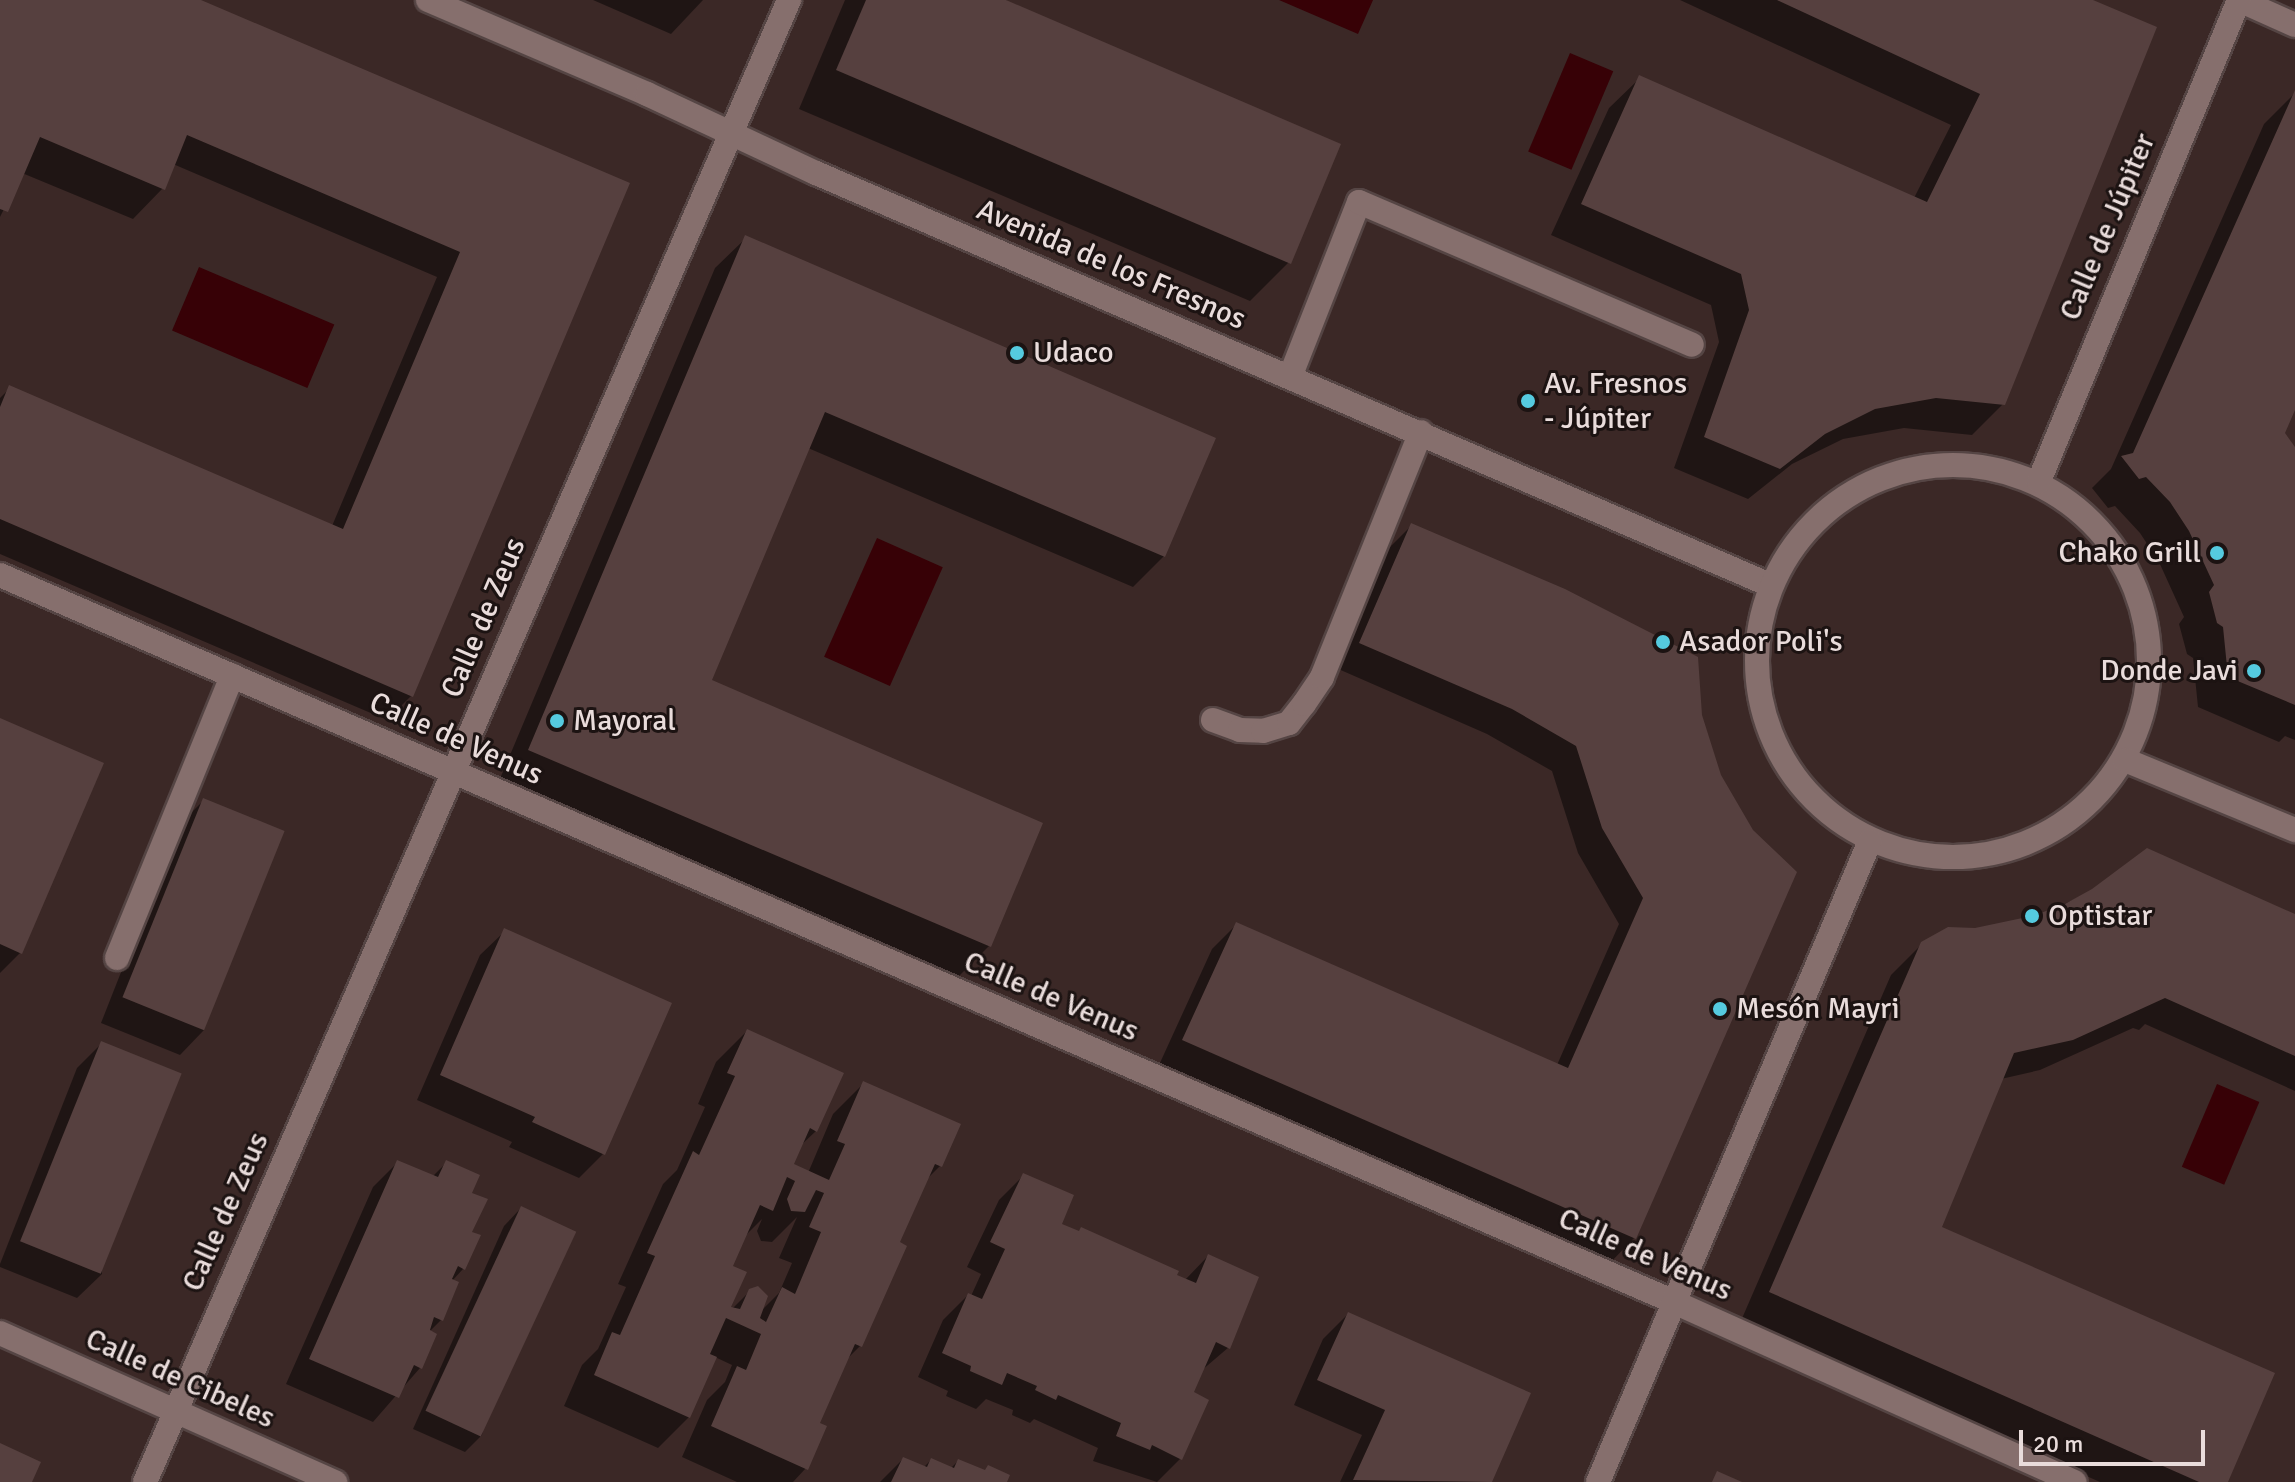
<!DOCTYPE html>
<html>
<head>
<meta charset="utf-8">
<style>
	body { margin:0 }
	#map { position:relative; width:2295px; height:1482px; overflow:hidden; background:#3b2826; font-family:Signika,sans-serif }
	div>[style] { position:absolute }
	.water>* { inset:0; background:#370106; transform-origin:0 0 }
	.shadow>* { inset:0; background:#0007 }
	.building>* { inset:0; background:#56403f; transform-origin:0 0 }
	.roads { filter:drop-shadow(2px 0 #554544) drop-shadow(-2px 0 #554544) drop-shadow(0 2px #554544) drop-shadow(0 -2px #554544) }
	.lane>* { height:24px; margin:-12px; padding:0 12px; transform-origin:12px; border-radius:12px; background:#866f6d }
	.street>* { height:24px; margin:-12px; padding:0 12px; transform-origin:12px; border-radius:12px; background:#866f6d }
	.street>.ring { margin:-12px; padding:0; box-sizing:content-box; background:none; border:24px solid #866f6d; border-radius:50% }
	.dots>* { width:22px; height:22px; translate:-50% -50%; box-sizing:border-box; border:4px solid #1c1312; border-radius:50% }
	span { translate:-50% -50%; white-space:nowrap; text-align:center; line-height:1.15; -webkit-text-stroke:6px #1c1312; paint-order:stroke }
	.street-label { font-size:30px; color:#e9dcdb }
	.poi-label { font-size:30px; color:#e9dcdb }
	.left { translate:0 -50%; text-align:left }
	.right { translate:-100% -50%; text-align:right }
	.scale { position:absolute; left:2019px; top:1430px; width:186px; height:36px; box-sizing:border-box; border:4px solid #e9dcdb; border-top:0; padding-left:10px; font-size:24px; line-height:28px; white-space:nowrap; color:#e9dcdb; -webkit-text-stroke:6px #1c1312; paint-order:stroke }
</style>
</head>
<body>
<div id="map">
	<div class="water">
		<div style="clip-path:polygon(1279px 0,1373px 0,1358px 34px)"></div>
		<div style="left:1570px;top:53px;width:47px;height:107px;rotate:23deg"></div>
		<div style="left:199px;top:267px;width:147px;height:69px;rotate:23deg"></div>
		<div style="left:877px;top:538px;width:72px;height:130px;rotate:24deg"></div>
		<div style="left:2217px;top:1084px;width:46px;height:90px;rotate:23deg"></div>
	</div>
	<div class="shadow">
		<div style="clip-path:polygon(0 0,195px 0,627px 184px,412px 695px,387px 720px,0 554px,0 398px,10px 388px,332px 526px,437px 277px,173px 164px,163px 188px,133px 219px,22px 173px,0 217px)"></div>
		<div style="clip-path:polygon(593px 0,703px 0,671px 34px)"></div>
		<div style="clip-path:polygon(845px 0,1006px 0,1289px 262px,1250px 301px,799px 109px)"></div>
		<div style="clip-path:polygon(1680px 0,2088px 0,2003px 404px,1972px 435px,1904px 428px,1843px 439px,1792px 464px,1748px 499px,1674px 468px,1719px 342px,1711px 305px,1551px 235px,1609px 108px,1640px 78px,1914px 198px,1951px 125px)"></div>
		<div style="clip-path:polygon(2295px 93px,2295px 405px,2282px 433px,2295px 449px,2295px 740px,2285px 736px,2279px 742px,2198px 707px,2193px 658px,2187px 654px,2179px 624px,2184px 617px,2159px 562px,2140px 533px,2115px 506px,2108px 508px,2092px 488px,2111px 469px,2264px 124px)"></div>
		<div style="clip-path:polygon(746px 238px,1164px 556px,1133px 587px,808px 448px,709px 681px,989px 946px,958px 977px,499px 781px,715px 268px)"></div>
		<div style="clip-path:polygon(1411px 526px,1700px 716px,1720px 776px,1752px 831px,1795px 872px,1634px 1238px,1610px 1263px,1159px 1065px,1212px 949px,1237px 924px,1557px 1065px,1619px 924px,1578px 853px,1552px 771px,1487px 734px,1336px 668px,1387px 550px)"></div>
		<div style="clip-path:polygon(0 720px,20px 953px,0 973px)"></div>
		<div style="clip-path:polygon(204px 800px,204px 1030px,180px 1055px,101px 1023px,179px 825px)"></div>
		<div style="clip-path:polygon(2093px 891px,2295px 916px,2295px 1091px,2145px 1024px,2139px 1030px,2133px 1028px,2040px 1070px,2001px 1079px,1939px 1228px,2226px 1482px,2100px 1482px,1740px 1323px,1891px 975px,1922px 944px,2033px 918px)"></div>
		<div style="clip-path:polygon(505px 931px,603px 1154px,579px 1178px,509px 1147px,512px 1142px,417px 1100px,480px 955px)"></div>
		<div style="clip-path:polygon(evenodd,747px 1031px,816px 1131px,799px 1147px,791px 1165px,808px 1173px,833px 1114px,864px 1083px,941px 1165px,925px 1181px,897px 1243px,860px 1346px,846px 1360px,817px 1424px,806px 1468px,793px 1482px,737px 1482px,682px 1457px,707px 1400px,725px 1382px,732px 1365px,715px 1357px,689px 1417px,658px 1448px,564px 1406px,582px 1365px,598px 1349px,626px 1287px,618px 1284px,663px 1184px,677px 1170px,705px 1107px,698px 1104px,716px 1062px,747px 1031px,797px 1217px,779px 1258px,792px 1263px,779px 1293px,759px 1313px,750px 1291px,732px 1309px,728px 1308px,730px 1267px,743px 1238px,762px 1219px,757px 1231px,761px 1241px,772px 1242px,797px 1217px)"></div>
		<div style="clip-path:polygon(101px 1044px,102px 1274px,77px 1298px,0 1267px,0 1264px,77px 1068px)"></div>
		<div style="clip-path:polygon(398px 1162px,432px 1177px,446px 1163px,470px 1194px,470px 1233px,463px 1269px,452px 1281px,441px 1320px,429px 1332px,420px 1368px,373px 1422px,286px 1384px,373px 1187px)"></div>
		<div style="clip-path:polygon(1024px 1175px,1060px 1225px,1185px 1280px,1208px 1256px,1229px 1347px,1201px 1371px,1192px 1393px,1181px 1458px,1157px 1482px,1093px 1461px,1098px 1448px,1034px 1419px,1030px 1423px,1012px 1415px,1013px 1410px,986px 1399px,976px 1409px,946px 1396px,948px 1391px,918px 1377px,943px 1320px,968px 1295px,971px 1296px,981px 1274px,967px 1267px,999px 1200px)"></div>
		<div style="clip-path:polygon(521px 1208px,482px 1435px,465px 1452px,413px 1429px,504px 1226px)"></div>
		<div style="clip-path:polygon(1348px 1314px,1528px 1394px,1490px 1482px,1340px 1482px,1362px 1435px,1294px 1405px,1323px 1339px)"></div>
		<div style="clip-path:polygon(903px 1459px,923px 1468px,931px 1460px,950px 1469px,958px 1461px,1005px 1482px,880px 1482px)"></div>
	</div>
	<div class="building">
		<div style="clip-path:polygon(0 0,201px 0,630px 183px,413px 697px,0 519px,0 407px,9px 385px,343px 529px,460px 252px,187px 135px,165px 190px,40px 137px,8px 212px,0 209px)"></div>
		<div style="clip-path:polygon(866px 0,1006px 0,1341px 144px,1291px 264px,836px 70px)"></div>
		<div style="clip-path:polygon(1777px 0,2093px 0,2157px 27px,2005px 405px,1936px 398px,1875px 409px,1825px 434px,1780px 469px,1704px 437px,1749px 310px,1741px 274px,1581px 204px,1639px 75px,1927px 202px,1980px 94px)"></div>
		<div style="clip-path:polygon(2295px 90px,2295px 410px,2285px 433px,2295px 447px,2295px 705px,2228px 677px,2223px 627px,2217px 623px,2209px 592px,2214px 585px,2189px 531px,2170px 502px,2146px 477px,2139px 479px,2121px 456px,2133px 453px)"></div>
		<div style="clip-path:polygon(745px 235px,1216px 438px,1165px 557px,825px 412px,712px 680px,1043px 823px,991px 947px,528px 750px)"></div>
		<div style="clip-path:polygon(1411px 523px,1565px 589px,1698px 657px,1702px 715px,1721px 775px,1753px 830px,1797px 872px,1636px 1239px,1182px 1040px,1236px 922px,1568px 1068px,1643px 898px,1602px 828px,1576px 746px,1512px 709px,1359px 643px)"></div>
		<div style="clip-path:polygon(0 718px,104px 763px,22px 954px,0 944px)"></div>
		<div style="left:203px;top:798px;width:88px;height:215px;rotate:22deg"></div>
		<div style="clip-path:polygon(2147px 848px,2295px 914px,2295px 1056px,2165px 998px,2073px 1040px,2014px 1053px,1942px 1227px,2275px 1373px,2228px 1482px,2199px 1482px,1769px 1292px,1921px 942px,1948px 927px,1975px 928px,2032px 916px,2063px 905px,2092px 889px)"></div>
		<div style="clip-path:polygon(504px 928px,672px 1003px,605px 1155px,532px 1122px,535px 1117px,440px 1075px)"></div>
		<div style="clip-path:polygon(evenodd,747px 1029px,844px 1073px,817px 1132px,810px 1128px,794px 1164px,829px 1180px,845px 1144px,837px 1141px,863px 1081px,961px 1124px,942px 1167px,935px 1164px,900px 1242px,907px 1246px,862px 1347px,855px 1344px,820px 1423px,827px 1426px,808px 1470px,711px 1426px,737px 1366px,746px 1370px,761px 1334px,726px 1318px,710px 1354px,717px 1357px,690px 1418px,594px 1375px,612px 1332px,620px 1335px,655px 1256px,647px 1253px,693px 1151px,699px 1155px,735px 1076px,727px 1073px,747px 1029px,787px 1177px,795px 1181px,787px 1199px,791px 1211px,805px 1212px,816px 1190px,824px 1193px,809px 1227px,821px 1232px,795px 1294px,782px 1287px,766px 1322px,760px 1318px,768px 1296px,758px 1286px,749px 1289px,740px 1309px,731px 1307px,747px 1272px,733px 1266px,760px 1205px,773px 1211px,787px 1177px)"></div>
		<div style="left:101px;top:1041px;width:87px;height:216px;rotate:22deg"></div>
		<div style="clip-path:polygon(397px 1160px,438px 1177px,446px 1160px,480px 1175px,472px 1193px,488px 1199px,472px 1232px,481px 1235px,465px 1270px,458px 1266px,452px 1279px,459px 1282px,443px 1321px,434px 1317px,430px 1330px,437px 1334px,422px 1369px,414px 1365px,399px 1398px,309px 1359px)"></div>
		<div style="clip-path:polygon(1023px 1173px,1074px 1195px,1062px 1224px,1079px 1231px,1081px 1227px,1179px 1271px,1177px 1275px,1196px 1283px,1208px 1254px,1259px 1277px,1230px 1349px,1216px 1342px,1194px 1392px,1209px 1400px,1182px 1460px,1152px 1445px,1150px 1450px,1116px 1436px,1121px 1423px,1058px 1395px,1056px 1400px,1035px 1390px,1037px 1386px,1007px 1373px,1002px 1385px,970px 1371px,971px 1366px,942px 1353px,968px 1293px,982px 1299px,1005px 1249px,990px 1242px)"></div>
		<div style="left:521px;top:1206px;width:61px;height:226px;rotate:25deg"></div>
		<div style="clip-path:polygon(1348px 1312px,1531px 1393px,1492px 1482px,1353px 1480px,1385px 1410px,1317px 1380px)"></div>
		<div style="clip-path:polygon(0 1443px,41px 1462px,32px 1482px,0 1482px)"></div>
		<div style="clip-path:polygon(903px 1457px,927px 1467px,931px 1458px,954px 1468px,958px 1459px,985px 1470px,988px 1465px,1010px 1475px,1007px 1482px,891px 1482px)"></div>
		<div style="clip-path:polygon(1717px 1471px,1742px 1482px,1712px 1482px)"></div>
	</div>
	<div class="roads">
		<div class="lane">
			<div style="left:1290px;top:377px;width:188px;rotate:-68.5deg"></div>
			<div style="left:1359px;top:202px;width:362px;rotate:23.2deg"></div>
			<div style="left:1213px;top:720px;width:29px;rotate:20deg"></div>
			<div style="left:1240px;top:730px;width:23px;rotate:2deg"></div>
			<div style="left:1263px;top:731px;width:27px;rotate:-17deg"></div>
			<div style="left:1289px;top:723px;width:24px;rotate:-52deg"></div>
			<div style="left:1304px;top:704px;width:32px;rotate:-56deg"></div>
			<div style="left:1322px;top:677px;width:264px;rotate:-68deg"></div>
			<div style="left:117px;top:958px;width:305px;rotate:-67.8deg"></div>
		</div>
		<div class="street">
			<div style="left:428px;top:0;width:238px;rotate:23.2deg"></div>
			<div style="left:647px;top:94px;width:187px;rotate:25.1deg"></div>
			<div style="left:816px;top:173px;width:1039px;rotate:23.36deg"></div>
			<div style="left:2239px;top:0;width:61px;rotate:24.1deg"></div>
			<div class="ring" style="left:1757px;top:465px;width:368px;height:368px"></div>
			<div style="left:2039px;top:481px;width:521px;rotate:-67.42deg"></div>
			<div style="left:0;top:575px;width:1825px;rotate:23.47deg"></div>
			<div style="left:1674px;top:1302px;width:439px;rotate:24.2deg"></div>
			<div style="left:2125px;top:760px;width:184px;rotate:22.4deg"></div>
			<div style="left:0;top:1333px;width:367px;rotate:24deg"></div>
			<div style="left:145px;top:1482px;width:1616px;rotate:-66.51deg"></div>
			<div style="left:1598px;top:1482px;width:696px;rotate:-67.01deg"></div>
		</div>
	</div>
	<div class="dots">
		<div style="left:1017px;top:353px;background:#55cadf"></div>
		<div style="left:1528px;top:401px;background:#55cadf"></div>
		<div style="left:2217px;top:553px;background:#55cadf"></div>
		<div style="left:1663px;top:642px;background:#55cadf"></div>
		<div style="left:2254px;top:671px;background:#55cadf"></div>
		<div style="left:557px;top:721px;background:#55cadf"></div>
		<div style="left:2032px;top:916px;background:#55cadf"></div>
		<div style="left:1720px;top:1009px;background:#55cadf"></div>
	</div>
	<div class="street-label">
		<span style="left:2108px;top:227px;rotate:-67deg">Calle de Júpiter</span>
		<span style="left:1111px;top:265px;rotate:23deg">Avenida de los Fresnos</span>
		<span style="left:484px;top:618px;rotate:-67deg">Calle de Zeus</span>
		<span style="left:456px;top:739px;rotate:24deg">Calle de Venus</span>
		<span style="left:1051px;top:997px;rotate:23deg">Calle de Venus</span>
		<span style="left:226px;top:1212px;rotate:-66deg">Calle de Zeus</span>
		<span style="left:1645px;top:1255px;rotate:24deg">Calle de Venus</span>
		<span style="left:180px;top:1379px;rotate:24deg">Calle de Cibeles</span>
	</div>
	<div class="poi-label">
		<span class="left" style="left:1033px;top:353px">Udaco</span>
		<span class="left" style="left:1544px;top:401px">Av. Fresnos<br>- Júpiter</span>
		<span class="right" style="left:2201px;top:553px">Chako Grill</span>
		<span class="left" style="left:1679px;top:642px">Asador Poli's</span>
		<span class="right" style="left:2238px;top:671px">Donde Javi</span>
		<span class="left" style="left:573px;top:721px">Mayoral</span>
		<span class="left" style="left:2048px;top:916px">Optistar</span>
		<span class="left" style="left:1736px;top:1009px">Mesón Mayri</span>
	</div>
	<div class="scale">20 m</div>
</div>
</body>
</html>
